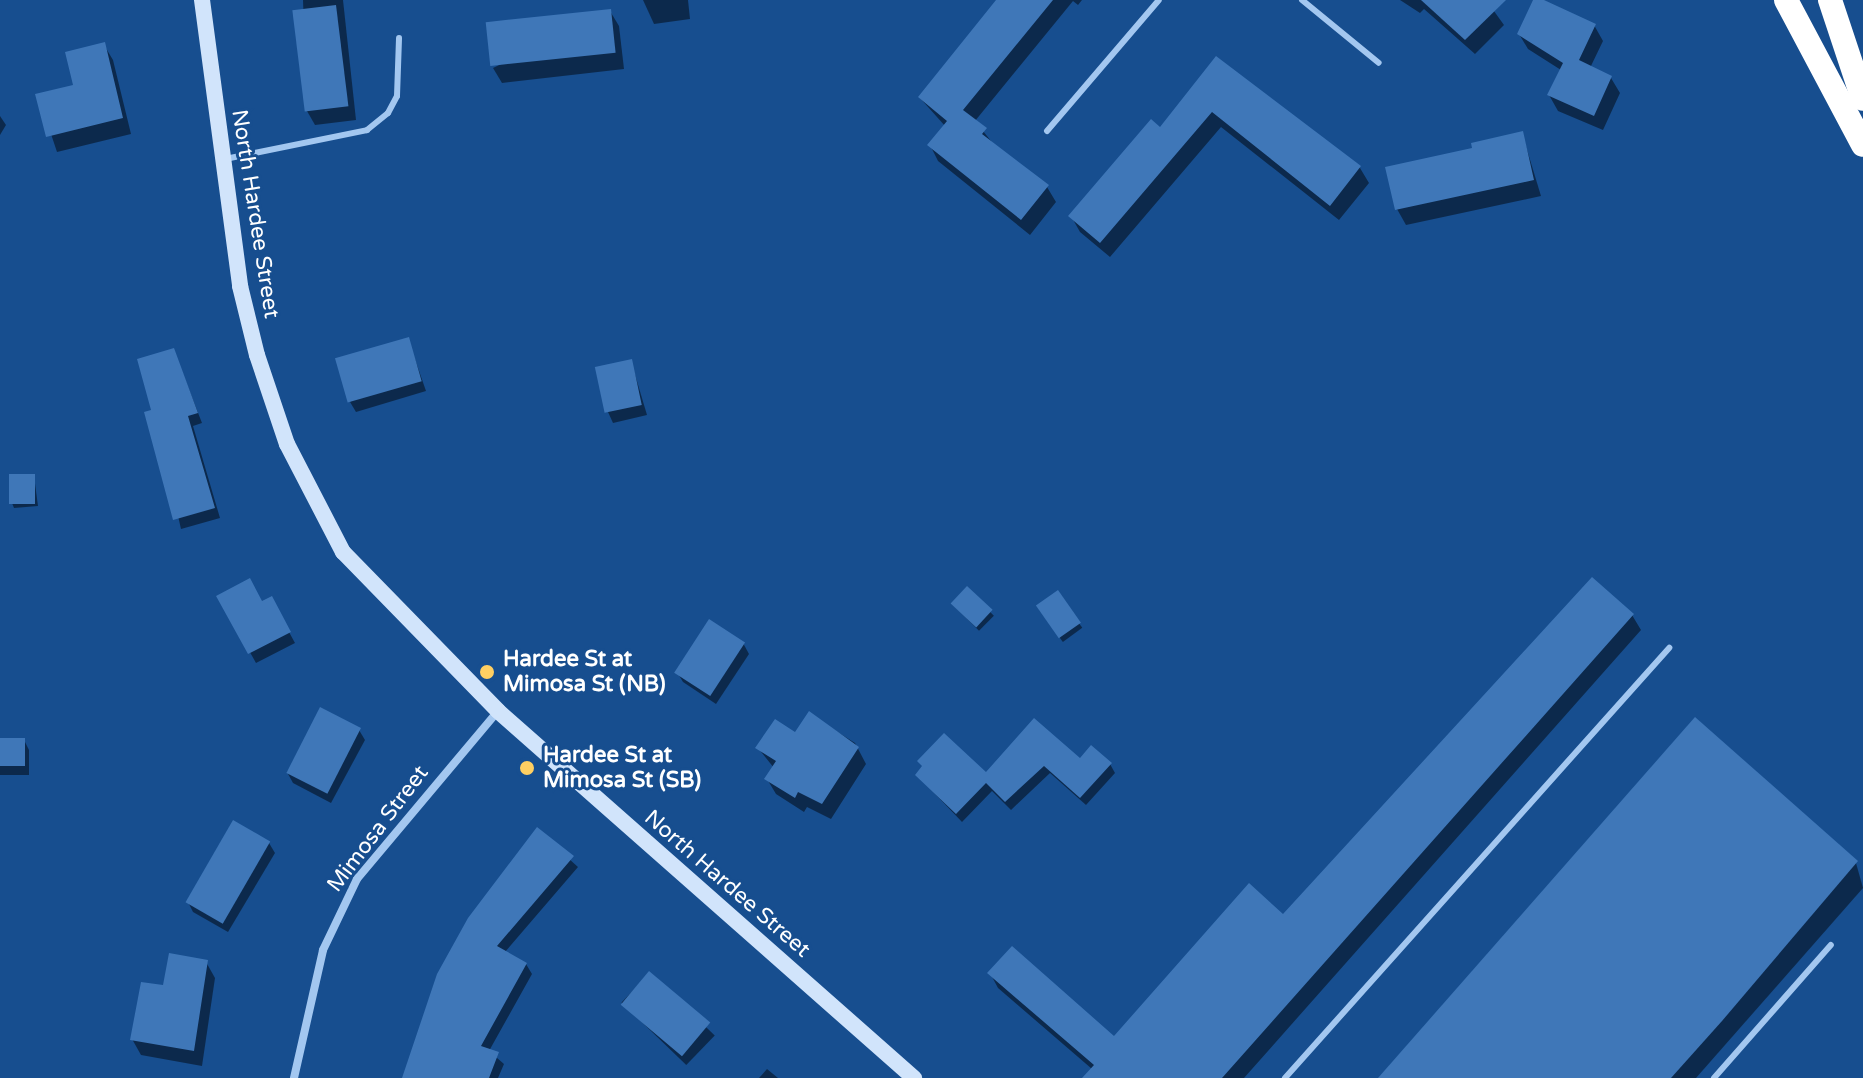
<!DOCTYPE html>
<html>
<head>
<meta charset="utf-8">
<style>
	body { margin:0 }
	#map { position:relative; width:1863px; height:1078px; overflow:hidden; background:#174e8f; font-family:"Varela Round",sans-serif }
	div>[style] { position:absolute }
	.shadow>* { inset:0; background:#0007; transform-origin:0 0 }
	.building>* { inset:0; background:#3f77b8; transform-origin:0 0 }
	.lane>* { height:6px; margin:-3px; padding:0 3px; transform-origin:3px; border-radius:3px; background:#a3c7f0 }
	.street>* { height:8px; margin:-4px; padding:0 4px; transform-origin:4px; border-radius:4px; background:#a3c7f0 }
	.secondary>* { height:16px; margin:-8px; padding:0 8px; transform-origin:8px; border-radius:8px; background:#d1e4fb }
	.highway>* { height:24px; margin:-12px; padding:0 12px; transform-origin:12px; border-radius:12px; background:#fff }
	.dots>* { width:22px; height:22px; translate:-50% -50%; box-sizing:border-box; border:4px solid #174e8f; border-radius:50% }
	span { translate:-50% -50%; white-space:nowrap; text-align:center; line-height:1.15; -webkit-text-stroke:6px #174e8f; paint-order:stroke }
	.street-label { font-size:22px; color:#fff }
	.poi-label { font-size:22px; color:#fff; font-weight:700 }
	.left { translate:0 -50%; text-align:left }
</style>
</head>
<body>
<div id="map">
	<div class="shadow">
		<div style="clip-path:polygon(303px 0,343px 0,356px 120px,315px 125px,307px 111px)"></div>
		<div style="clip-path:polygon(643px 0,688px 0,690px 19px,654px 24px)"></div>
		<div style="clip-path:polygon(1001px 0,1082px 0,1078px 5px,1073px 1px,975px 121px,995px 146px,1047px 187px,1056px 202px,1030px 235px,938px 161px,930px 145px,945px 126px,920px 98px)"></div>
		<div style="clip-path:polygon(1400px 0,1486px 0,1504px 25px,1475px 54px,1424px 9px,1420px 13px)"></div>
		<div style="clip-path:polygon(1535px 0,1594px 25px,1603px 41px,1590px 68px,1611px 78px,1620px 93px,1603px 130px,1558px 111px,1549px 95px,1561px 70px,1528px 49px,1519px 34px)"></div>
		<div style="clip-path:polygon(610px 11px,619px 26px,624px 69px,502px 83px,493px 68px)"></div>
		<div style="clip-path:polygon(104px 45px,113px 60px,131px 134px,57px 152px,38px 95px,76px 86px)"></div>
		<div style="clip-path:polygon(1217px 59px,1360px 168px,1369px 183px,1339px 220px,1221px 127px,1110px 257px,1080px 232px,1071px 216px,1160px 130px)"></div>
		<div style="clip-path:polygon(0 116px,6px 125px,0 135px)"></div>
		<div style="clip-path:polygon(1522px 133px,1541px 196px,1406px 225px,1397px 209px,1475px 150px)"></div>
		<div style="clip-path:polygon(408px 339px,426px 391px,356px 412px,350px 402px)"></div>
		<div style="clip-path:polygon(174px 351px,202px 423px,193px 426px,220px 518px,181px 529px,154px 411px)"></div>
		<div style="clip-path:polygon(631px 361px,647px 415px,613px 423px,608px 412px)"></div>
		<div style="clip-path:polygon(34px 476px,38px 506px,14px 508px,12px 503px)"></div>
		<div style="left:967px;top:589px;width:38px;height:21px;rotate:45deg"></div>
		<div style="left:1057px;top:593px;width:43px;height:24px;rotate:54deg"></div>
		<div style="clip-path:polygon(219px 597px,262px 604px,271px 599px,295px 643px,256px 663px)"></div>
		<div style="clip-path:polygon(1632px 615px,1641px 630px,1244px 1078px,1085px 1078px,1092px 1069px,998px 988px,990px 973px,1114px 1039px,1283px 916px)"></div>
		<div style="clip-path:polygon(743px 643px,749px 654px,716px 704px,683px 682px,677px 672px)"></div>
		<div style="clip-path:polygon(809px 714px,855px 743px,866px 764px,831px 819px,807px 807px,804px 812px,776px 794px,767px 779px,774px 768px,758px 748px,795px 734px)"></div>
		<div style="clip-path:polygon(1034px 721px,1080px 761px,1110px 764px,1115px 773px,1086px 805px,1050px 773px,1011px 810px,992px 791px,962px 822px,917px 775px,986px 775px)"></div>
		<div style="clip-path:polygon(359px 730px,365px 740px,331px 803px,293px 783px,287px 772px)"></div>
		<div style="clip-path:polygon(0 740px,24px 740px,29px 750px,29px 775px,0 775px)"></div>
		<div style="clip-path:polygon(234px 822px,269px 843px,275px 853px,228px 932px,193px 912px,188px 902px)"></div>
		<div style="clip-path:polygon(537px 830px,578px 867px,505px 952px,526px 964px,532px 974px,489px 1051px,504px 1064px,498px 1078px,404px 1078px)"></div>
		<div style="clip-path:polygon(1856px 863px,1863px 888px,1696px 1078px,1380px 1078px)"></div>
		<div style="clip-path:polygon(206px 962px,215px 978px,202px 1066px,141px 1055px,132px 1039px,165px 988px)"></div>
		<div style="left:650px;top:973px;width:90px;height:41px;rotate:44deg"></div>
		<div style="clip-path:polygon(767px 1069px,778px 1078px,759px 1078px)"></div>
	</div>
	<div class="building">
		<div style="clip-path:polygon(996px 0,1053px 0,963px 110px,987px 128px,982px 134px,1049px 185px,1021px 220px,927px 145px,947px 121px,918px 97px)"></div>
		<div style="clip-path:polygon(1421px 0,1506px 0,1465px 40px)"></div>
		<div style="clip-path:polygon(1533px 0,1544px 0,1596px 24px,1579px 60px,1612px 76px,1594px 116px,1547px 95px,1563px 63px,1517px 34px)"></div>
		<div style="left:336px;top:5px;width:102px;height:44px;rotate:83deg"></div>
		<div style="left:611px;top:9px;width:44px;height:126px;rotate:84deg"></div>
		<div style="clip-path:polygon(105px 42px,123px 118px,46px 137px,35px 94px,73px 85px,65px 52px)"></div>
		<div style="clip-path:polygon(1216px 56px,1361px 166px,1330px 206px,1212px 112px,1100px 243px,1068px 216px,1151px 119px,1160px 127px)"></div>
		<div style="clip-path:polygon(1523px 131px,1534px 180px,1395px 210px,1385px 167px,1472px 148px,1471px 143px)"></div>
		<div style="left:409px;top:337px;width:46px;height:77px;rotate:74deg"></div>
		<div style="clip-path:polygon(174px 348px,198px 413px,188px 416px,215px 508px,173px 520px,144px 412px,151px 410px,137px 359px)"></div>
		<div style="left:632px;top:359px;width:47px;height:38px;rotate:78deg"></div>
		<div style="left:9px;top:474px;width:26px;height:30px"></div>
		<div style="clip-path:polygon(1592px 577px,1634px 614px,1222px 1078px,1082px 1078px,1094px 1065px,987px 973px,1012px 946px,1114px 1036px,1249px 883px,1283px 914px)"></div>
		<div style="clip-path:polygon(250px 578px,262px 601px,272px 596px,291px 632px,248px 654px,216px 596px)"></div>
		<div style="left:967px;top:586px;width:35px;height:24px;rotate:43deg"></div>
		<div style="left:1058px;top:590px;width:40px;height:27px;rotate:55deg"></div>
		<div style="left:709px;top:619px;width:43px;height:64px;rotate:33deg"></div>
		<div style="left:320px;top:707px;width:46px;height:74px;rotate:27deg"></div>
		<div style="clip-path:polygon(809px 711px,859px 747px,822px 804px,798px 792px,795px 798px,764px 779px,776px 761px,755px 748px,775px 719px,795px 732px)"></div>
		<div style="clip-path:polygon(1695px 717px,1858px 861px,1722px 1021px,1671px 1078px,1378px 1078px)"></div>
		<div style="clip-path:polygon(1034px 718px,1080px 758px,1091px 745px,1112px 763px,1080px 798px,1044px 766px,1005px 802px,986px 783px,956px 814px,915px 775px,922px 766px,917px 761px,944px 733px,986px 772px)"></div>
		<div style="left:0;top:738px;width:25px;height:28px"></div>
		<div style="left:233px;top:820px;width:43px;height:95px;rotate:30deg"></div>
		<div style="clip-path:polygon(537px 827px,574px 856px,497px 946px,527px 963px,481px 1046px,499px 1052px,489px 1078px,402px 1078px,437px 974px,468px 918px)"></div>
		<div style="clip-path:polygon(169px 953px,208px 960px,194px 1051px,130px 1040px,141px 982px,163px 985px)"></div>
		<div style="left:649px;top:971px;width:80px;height:44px;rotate:40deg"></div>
	</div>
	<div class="lane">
		<div style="left:1302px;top:0;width:99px;rotate:39.3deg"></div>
		<div style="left:1047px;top:131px;width:172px;rotate:-49.5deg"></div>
		<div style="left:225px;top:159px;width:145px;rotate:-11.5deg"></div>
		<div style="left:367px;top:130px;width:27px;rotate:-39deg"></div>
		<div style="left:388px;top:113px;width:19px;rotate:-62deg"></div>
		<div style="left:397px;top:96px;width:58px;rotate:-88deg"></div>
		<div style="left:1285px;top:1078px;width:577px;rotate:-48.23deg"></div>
		<div style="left:1714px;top:1078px;width:177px;rotate:-48.7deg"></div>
	</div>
	<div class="street">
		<div style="left:294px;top:1078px;width:131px;rotate:-77.2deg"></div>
		<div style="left:323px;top:950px;width:79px;rotate:-64.4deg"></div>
		<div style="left:357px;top:879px;width:219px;rotate:-50deg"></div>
	</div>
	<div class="secondary">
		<div style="left:202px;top:0;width:289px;rotate:82.4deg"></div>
		<div style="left:240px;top:286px;width:71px;rotate:76.2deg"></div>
		<div style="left:257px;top:355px;width:94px;rotate:71.4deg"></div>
		<div style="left:287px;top:444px;width:122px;rotate:62.6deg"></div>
		<div style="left:343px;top:552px;width:222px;rotate:45.7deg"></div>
		<div style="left:498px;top:711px;width:555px;rotate:41.42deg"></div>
	</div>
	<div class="highway">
		<div style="left:1786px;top:0;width:164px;rotate:62deg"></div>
		<div style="left:1830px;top:0;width:104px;rotate:71.6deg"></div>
	</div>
	<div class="dots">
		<div style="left:487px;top:672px;background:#ffcf62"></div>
		<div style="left:527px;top:768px;background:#ffcf62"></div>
	</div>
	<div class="street-label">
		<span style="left:255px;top:214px;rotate:81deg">North Hardee Street</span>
		<span style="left:378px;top:829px;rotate:-53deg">Mimosa Street</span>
		<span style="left:727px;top:884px;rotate:41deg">North Hardee Street</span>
	</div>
	<div class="poi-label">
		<span class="left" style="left:503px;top:672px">Hardee St at<br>Mimosa St (NB)</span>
		<span class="left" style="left:543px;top:768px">Hardee St at<br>Mimosa St (SB)</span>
	</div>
</div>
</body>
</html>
